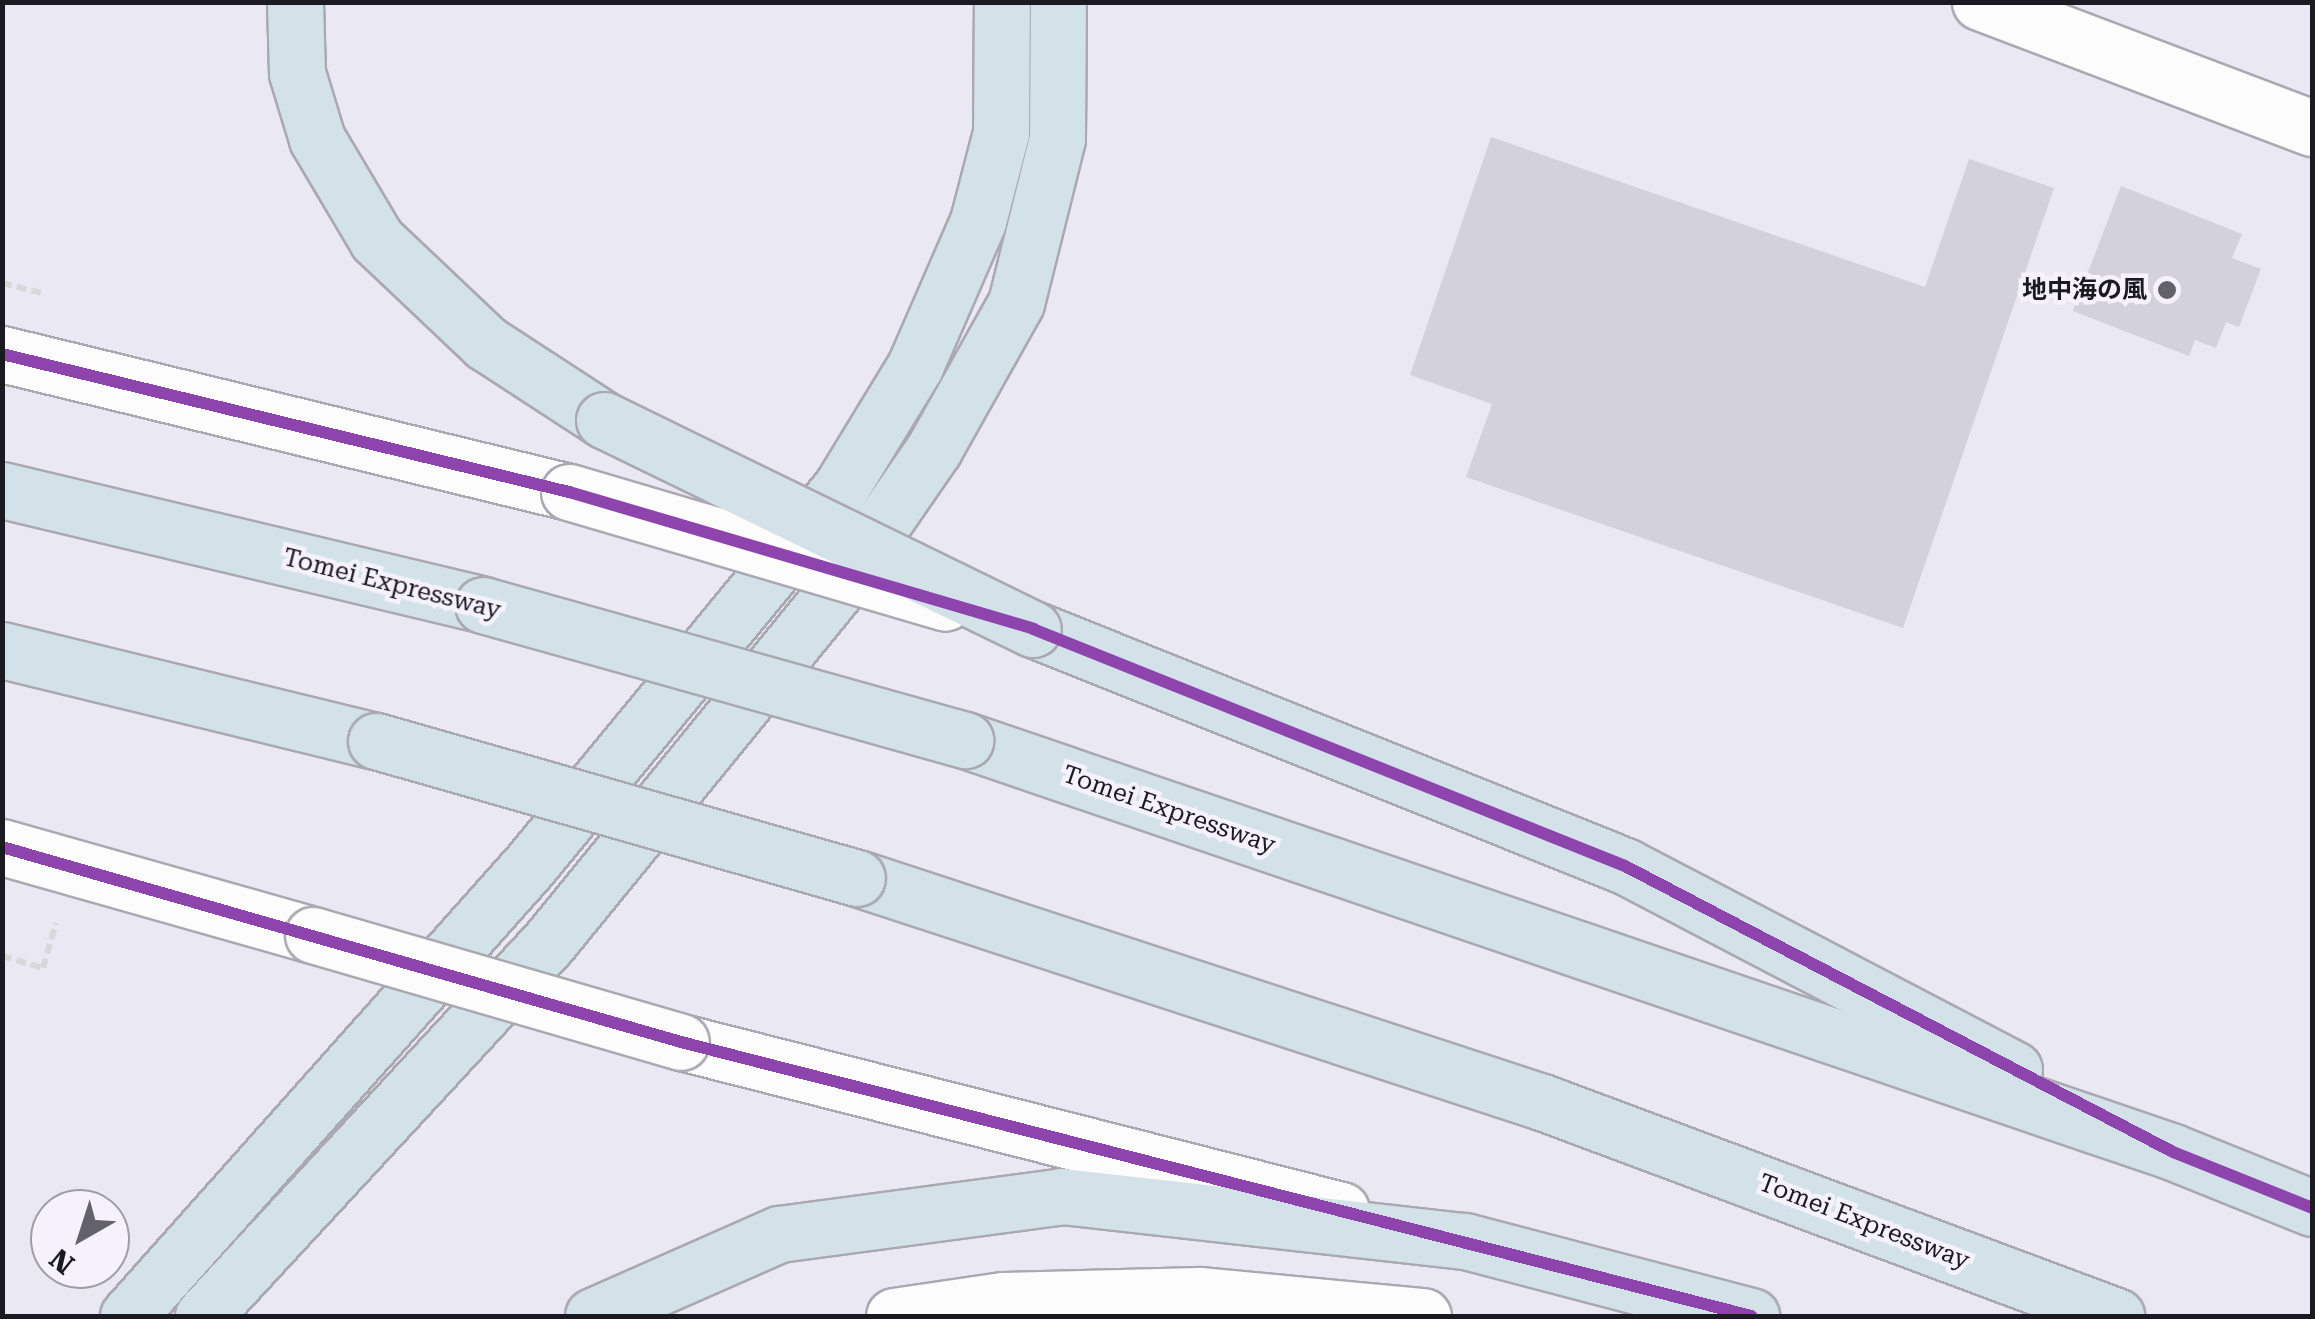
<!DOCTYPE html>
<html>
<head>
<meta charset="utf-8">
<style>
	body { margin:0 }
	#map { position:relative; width:2315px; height:1319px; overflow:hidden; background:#eae8f2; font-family:"Roboto Serif","Noto Sans JP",serif }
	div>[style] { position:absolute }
	.building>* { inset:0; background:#d3d1d9 }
	.path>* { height:6px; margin-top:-3px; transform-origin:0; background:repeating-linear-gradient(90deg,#d8d8da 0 10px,transparent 0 15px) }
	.roads { filter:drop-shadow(2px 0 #aaa8b0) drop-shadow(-2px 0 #aaa8b0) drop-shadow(0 2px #aaa8b0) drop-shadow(0 -2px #aaa8b0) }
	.minor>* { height:55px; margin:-27.5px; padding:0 27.5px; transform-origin:27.5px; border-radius:27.5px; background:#fcfcfd }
	.highway>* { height:55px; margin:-27.5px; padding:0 27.5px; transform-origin:27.5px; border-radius:27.5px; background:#d2e2e8 }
	.bridges { filter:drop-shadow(2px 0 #aaa8b0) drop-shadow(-2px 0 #aaa8b0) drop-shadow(0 2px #aaa8b0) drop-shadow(0 -2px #aaa8b0) }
	.minor-bridge>* { height:55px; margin:-27.5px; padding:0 27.5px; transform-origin:27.5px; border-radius:27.5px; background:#fcfcfd }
	.highway-bridge>* { height:55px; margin:-27.5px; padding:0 27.5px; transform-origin:27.5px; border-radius:27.5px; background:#d2e2e8 }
	.bus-1>* { height:12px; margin:-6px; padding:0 6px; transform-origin:6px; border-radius:6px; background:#8e44ad }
	.dots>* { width:28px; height:28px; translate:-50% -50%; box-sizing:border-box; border:5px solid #f5f2fd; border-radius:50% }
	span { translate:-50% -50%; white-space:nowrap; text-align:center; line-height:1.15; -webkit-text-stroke:9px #f5f2fd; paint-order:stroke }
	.poi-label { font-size:25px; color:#1b1a20; font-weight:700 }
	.right { translate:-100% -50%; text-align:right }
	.street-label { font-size:25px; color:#1b1a20 }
	.frame { position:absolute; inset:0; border:5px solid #1b1a20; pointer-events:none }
	.north { position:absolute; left:30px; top:1189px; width:100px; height:100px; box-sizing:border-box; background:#f5f2fd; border:2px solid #9e9ca5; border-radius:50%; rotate:219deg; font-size:28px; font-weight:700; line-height:40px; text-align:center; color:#1b1a20 }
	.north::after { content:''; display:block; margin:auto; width:35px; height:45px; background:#63626a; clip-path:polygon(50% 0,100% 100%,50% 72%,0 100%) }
</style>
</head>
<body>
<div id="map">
	<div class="building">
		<div style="clip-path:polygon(1491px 137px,1925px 287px,1969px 159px,2054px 188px,1903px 628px,1466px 477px,1492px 404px,1410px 375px)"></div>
		<div style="clip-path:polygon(2121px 186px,2242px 234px,2232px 258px,2261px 269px,2239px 327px,2226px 322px,2216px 348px,2195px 340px,2189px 356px,2073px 311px)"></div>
	</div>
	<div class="path">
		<div style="left:2px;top:283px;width:45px;rotate:14deg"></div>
		<div style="left:2px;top:956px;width:43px;rotate:16.3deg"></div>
		<div style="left:43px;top:968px;width:47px;rotate:-73.9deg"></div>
	</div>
	<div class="roads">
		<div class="minor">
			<div style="left:1980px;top:2px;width:355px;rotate:20.8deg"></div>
			<div style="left:2px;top:354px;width:584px;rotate:13.68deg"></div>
			<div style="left:2px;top:847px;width:323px;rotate:15.8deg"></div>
			<div style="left:681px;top:1042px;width:681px;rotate:14.28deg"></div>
			<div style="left:894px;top:1316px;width:110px;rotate:-8.4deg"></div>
			<div style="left:1003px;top:1300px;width:196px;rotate:-1.5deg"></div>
			<div style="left:1199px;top:1295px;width:225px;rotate:5.4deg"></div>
		</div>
		<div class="highway">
			<div style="left:295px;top:2px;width:71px;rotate:88.4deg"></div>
			<div style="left:297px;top:73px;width:69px;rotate:73.1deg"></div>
			<div style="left:317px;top:139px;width:117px;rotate:59.3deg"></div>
			<div style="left:377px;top:240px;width:150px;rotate:43.4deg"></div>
			<div style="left:486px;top:343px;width:141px;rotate:33.1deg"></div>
			<div style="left:2px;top:490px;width:495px;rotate:13.4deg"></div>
			<div style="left:1033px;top:629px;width:638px;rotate:21.82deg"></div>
			<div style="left:1625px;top:866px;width:439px;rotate:27.6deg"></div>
			<div style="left:2px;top:650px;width:385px;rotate:13.7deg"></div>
			<div style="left:965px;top:740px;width:1276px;rotate:18.83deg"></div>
			<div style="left:2173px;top:1152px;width:150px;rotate:21.9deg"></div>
			<div style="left:857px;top:878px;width:721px;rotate:18.11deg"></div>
			<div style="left:1542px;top:1102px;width:613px;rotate:20.45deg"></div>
			<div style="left:128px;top:1316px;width:603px;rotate:-48.3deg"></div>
			<div style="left:529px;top:866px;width:489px;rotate:-50.5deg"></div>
			<div style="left:840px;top:489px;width:144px;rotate:-58.6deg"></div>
			<div style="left:915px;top:366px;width:158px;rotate:-66.5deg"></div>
			<div style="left:978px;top:221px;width:91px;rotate:-75.4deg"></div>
			<div style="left:1001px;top:133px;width:131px;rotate:-89.6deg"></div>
			<div style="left:203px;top:1316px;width:510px;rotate:-47.23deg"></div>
			<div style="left:549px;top:942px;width:466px;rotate:-50.8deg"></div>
			<div style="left:843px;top:581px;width:160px;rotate:-55.4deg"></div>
			<div style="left:934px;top:449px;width:167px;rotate:-60.7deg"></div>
			<div style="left:1016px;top:303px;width:169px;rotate:-76deg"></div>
			<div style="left:1057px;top:139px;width:137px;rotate:-89.6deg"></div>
			<div style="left:593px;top:1316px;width:203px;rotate:-23.8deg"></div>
			<div style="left:779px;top:1234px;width:286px;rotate:-7.6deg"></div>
			<div style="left:1062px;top:1196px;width:406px;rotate:6.4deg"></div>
			<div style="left:1465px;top:1241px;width:296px;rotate:14.7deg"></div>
		</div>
	</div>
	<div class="bridges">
		<div class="minor-bridge">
			<div style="left:569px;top:492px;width:392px;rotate:16.4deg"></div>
			<div style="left:313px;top:935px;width:383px;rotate:16.2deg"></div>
		</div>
		<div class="highway-bridge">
			<div style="left:604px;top:420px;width:477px;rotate:26deg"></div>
			<div style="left:483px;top:605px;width:501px;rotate:15.65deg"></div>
			<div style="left:376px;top:741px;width:500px;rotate:15.9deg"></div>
		</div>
	</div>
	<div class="bus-1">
		<div style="left:2px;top:354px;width:584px;rotate:13.68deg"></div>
		<div style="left:569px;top:492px;width:484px;rotate:16.4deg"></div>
		<div style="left:1033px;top:629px;width:638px;rotate:21.82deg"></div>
		<div style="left:1625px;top:866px;width:618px;rotate:27.56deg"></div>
		<div style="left:2173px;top:1152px;width:150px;rotate:21.9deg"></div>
		<div style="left:2px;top:847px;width:706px;rotate:16.02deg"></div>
		<div style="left:681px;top:1042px;width:1105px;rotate:14.36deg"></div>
	</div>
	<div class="dots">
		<div style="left:2167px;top:290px;background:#63626a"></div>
	</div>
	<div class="poi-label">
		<span class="right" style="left:2147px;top:290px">地中海の風</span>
	</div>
	<div class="street-label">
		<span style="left:392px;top:584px;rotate:14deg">Tomei Expressway</span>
		<span style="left:1169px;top:810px;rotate:19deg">Tomei Expressway</span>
		<span style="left:1864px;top:1222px;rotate:21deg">Tomei Expressway</span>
	</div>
	<div class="frame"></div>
	<div class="north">N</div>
</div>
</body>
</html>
